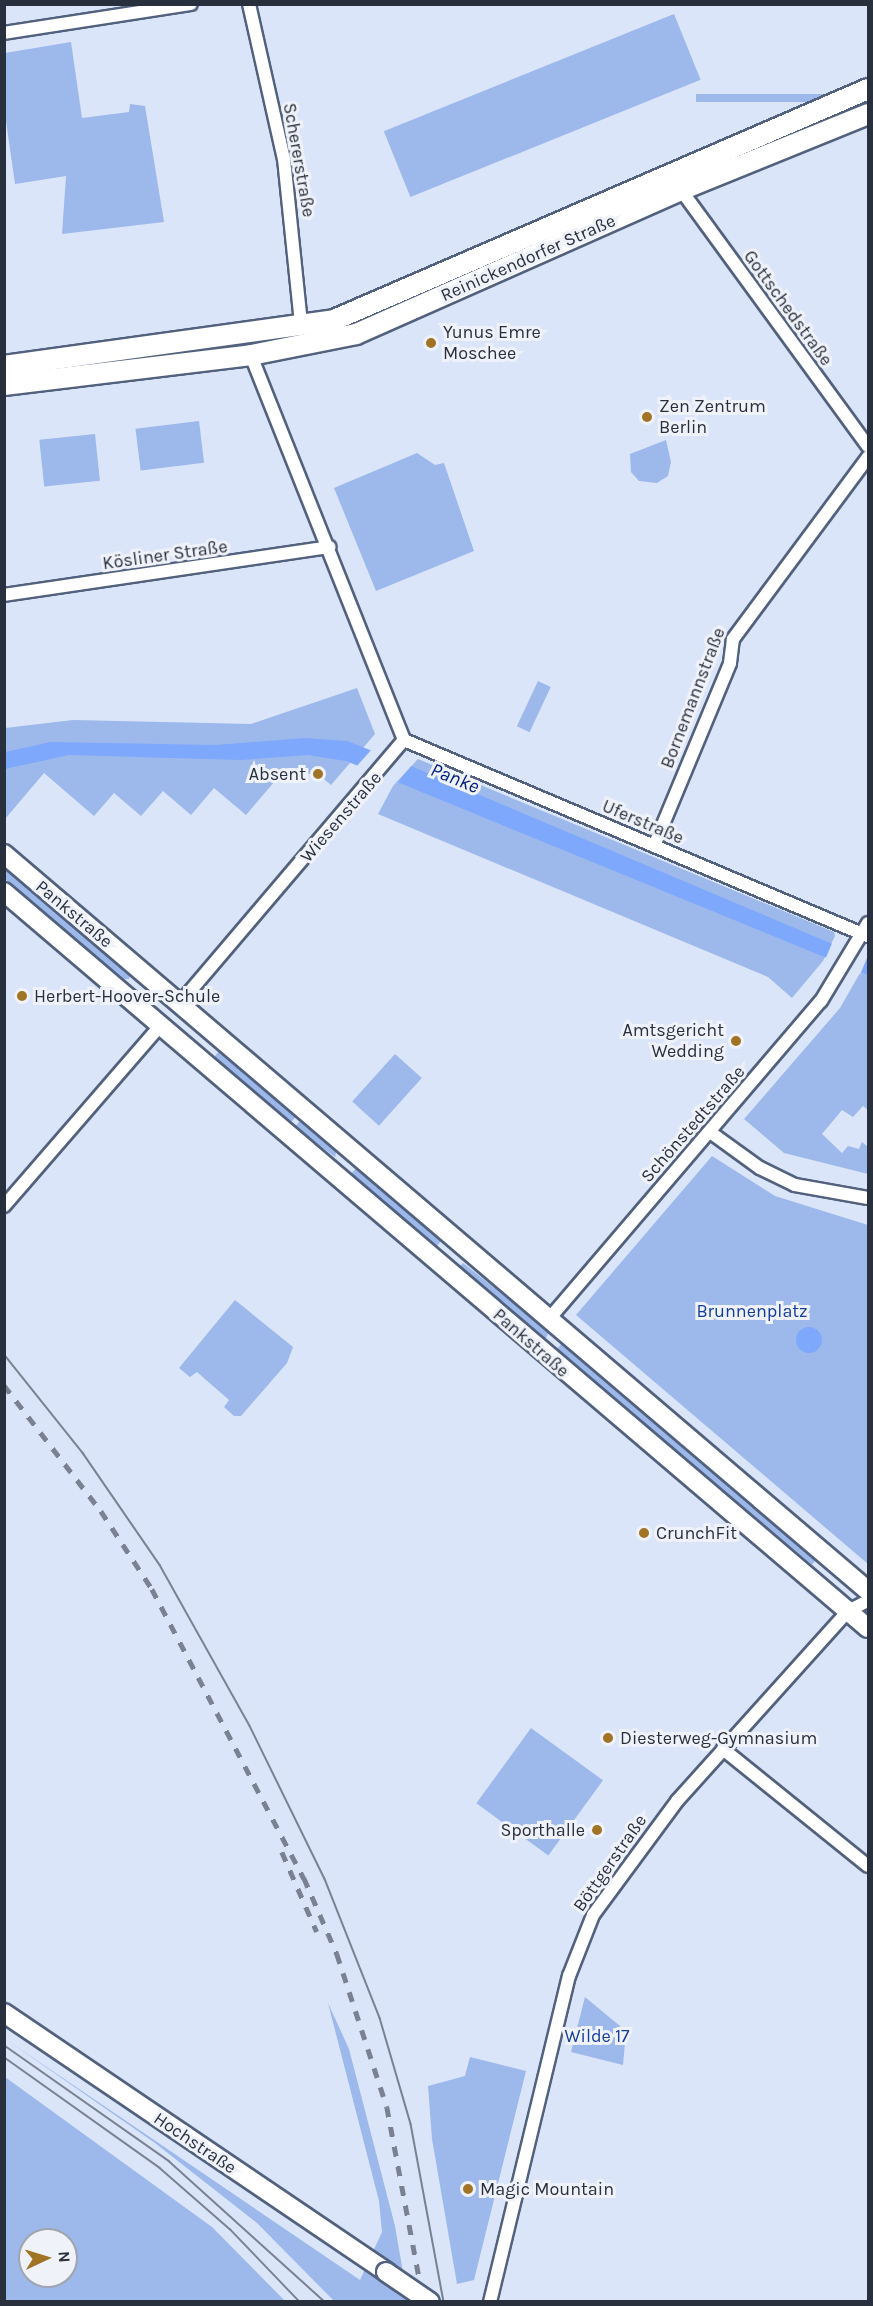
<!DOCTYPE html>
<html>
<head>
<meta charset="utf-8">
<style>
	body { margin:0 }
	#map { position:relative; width:873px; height:2306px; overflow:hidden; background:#dbe5f9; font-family:Karla,sans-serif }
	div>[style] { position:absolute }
	.green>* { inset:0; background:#9db8eb; transform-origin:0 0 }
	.water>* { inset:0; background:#7ea8fc }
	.round { border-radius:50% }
	.pier>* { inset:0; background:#dbe5f9; transform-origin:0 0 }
	.roads { filter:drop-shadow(2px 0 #52617d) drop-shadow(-2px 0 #52617d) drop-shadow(0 2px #52617d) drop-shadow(0 -2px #52617d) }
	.street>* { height:12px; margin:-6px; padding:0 6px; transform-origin:6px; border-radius:6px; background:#fff }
	.secondary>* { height:18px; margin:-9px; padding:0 9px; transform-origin:9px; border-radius:9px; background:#fff }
	.primary>* { height:20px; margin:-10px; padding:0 10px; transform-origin:10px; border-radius:10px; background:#fff }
	.tram>* { height:1.5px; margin:-0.75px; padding:0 0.75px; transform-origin:0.75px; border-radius:0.75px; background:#7a8292 }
	.rail>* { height:4.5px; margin-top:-2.25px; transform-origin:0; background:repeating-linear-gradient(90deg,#7a8292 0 10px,transparent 0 20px) }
	.bridges { filter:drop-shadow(2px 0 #52617d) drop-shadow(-2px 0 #52617d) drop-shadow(0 2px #52617d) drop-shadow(0 -2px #52617d) }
	.secondary-bridge>* { height:18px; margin:-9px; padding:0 9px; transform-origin:9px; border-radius:9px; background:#fff }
	.dots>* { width:16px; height:16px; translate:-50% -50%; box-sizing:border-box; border:3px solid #eff2f9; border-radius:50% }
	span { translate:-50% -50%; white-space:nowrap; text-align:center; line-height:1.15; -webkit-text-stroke:6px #eff2f9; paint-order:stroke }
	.street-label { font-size:18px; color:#29303d }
	.poi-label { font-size:18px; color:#29303d }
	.left { translate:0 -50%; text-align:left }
	.right { translate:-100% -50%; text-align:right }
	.park-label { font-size:18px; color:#153e9c }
	.water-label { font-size:20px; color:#001f7c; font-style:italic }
	.frame { position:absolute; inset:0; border:6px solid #29303d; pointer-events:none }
	.north { position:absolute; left:18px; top:2228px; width:60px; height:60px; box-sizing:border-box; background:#eff2f9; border:2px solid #a0a4ae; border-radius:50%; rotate:86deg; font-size:16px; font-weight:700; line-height:24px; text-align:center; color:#29303d }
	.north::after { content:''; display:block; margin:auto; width:21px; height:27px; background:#a17325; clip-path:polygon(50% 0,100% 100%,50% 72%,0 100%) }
</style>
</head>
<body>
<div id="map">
	<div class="green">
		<div style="left:674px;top:14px;width:71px;height:313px;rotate:68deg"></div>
		<div style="clip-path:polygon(71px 42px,82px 118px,129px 112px,130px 104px,145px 106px,164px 222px,62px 234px,66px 176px,15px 184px,5px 114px,5px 53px)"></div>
		<div style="left:868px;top:94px;width:8px;height:172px;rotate:90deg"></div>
		<div style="clip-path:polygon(203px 348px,201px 352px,5px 378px,4px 372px)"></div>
		<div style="left:199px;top:421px;width:42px;height:64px;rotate:83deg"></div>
		<div style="left:95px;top:434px;width:47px;height:56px;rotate:84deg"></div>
		<div style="clip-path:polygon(666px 440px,671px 462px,668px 476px,657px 483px,639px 481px,631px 472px,630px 454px)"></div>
		<div style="clip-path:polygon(417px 453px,435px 465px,444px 463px,474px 551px,376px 591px,334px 488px)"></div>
		<div style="left:538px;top:681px;width:14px;height:50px;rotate:25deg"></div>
		<div style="clip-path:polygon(357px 688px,375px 734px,331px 785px,318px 774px,289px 774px,275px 781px,246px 815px,214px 788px,191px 815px,163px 791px,141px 816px,114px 793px,94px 816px,44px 773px,5px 819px,5px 728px,73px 720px,251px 724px)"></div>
		<div style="clip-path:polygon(418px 759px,834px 932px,835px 936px,823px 961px,792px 998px,768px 977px,378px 814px,393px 786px)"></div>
		<div style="clip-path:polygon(4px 864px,131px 972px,129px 979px,122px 979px,5px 879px)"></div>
		<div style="clip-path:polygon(868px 959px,868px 1110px,863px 1106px,853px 1117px,842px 1110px,822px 1134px,842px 1153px,848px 1146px,859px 1149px,862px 1142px,868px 1147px,868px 1174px,784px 1153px,744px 1119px,840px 1008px)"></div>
		<div style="left:221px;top:1049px;width:101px;height:11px;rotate:41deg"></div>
		<div style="left:395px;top:1054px;width:36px;height:64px;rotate:42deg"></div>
		<div style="clip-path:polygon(302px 1118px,337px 1148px,335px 1157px,295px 1127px)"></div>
		<div style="clip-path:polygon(712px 1156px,775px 1196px,868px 1225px,868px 1564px,576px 1315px)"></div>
		<div style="left:358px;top:1166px;width:112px;height:11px;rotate:41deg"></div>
		<div style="clip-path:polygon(463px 1263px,549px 1331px,545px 1341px,459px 1268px)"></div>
		<div style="clip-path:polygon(235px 1300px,293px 1347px,287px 1363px,241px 1416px,234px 1416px,224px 1407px,229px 1400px,197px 1372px,190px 1377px,179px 1368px)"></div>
		<div style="left:562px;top:1343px;width:334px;height:9px;rotate:40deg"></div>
		<div style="left:531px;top:1728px;width:89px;height:93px;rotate:36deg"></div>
		<div style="clip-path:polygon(585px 1997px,626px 2031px,623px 2065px,571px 2052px)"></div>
		<div style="clip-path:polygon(328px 2003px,349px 2049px,395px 2226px,408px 2301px,334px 2301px,257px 2223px,155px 2143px,4px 2038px,360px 2280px,382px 2232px,379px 2201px)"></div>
		<div style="clip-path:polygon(470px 2057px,526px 2071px,474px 2280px,457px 2284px,432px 2139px,428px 2086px,465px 2076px)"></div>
		<div style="clip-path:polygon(evenodd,5px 2077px,212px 2227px,285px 2301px,5px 2301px,5px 2077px,30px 2240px,66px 2240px,66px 2276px,30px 2276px,30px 2240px)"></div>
	</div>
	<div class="water">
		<div style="clip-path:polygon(305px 738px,347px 741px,411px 766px,868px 959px,868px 975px,346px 761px,308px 755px,241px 760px,69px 755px,5px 769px,5px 752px,51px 742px,216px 745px)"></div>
		<div class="round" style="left:796px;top:1327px;width:26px;height:26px"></div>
	</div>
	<div class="pier">
		<div style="clip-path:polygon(373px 748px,413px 764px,397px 782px,355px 768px)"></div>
		<div style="left:833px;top:941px;width:38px;height:20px;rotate:23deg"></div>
	</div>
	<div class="roads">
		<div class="street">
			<div style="left:249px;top:4px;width:159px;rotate:77.3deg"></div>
			<div style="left:284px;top:159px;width:166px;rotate:84.1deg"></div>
			<div style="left:4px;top:33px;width:189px;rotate:-8.8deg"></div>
			<div style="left:681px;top:190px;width:317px;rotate:53.9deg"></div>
			<div style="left:4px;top:595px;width:329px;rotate:-8.4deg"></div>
			<div style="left:404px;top:740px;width:503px;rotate:22.94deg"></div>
			<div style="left:654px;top:846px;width:198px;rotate:-67.4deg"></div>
			<div style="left:730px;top:663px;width:24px;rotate:-83deg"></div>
			<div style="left:733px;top:639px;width:227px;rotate:-53.4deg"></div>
			<div style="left:180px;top:1003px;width:345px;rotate:-49.6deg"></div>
			<div style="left:404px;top:740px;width:414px;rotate:-111.7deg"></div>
			<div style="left:710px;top:1132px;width:62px;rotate:35.8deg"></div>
			<div style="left:760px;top:1168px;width:39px;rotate:26deg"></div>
			<div style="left:795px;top:1185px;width:74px;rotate:10.1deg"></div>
			<div style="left:4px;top:1206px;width:238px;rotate:-49.1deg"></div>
			<div style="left:549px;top:1319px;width:418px;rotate:-49.5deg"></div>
			<div style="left:821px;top:1001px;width:91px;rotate:-58.9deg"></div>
			<div style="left:723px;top:1749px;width:186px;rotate:38.9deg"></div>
			<div style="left:490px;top:2302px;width:335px;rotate:-76.4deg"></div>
			<div style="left:569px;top:1976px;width:66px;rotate:-68.5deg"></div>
			<div style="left:593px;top:1915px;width:142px;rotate:-53.6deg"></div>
			<div style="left:677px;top:1801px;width:256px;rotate:-48deg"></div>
			<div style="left:848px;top:1611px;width:22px;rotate:-27deg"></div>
		</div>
		<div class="secondary">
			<div style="left:4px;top:854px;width:1136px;rotate:40.46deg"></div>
			<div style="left:4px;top:892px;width:1135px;rotate:40.43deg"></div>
			<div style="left:4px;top:2013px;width:462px;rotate:34.1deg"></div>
		</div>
		<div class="primary">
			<div style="left:4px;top:366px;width:333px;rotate:-7.9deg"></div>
			<div style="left:334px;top:320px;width:582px;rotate:-23.39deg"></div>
			<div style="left:4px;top:385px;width:249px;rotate:-6.9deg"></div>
			<div style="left:251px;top:355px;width:107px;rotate:-11.3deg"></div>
			<div style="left:356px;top:334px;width:355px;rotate:-23.9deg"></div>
			<div style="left:681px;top:190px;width:202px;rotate:-22.1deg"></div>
		</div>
	</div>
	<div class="tram">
		<div style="left:4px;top:1354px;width:127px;rotate:51.4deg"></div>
		<div style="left:83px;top:1453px;width:136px;rotate:55.5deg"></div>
		<div style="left:160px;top:1565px;width:184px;rotate:60.8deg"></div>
		<div style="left:250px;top:1726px;width:170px;rotate:63.9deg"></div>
		<div style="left:325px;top:1879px;width:149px;rotate:68.4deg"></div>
		<div style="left:380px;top:2018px;width:110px;rotate:73.7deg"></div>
		<div style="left:411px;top:2124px;width:181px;rotate:79.5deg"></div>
		<div style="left:4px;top:2045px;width:202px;rotate:35.1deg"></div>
		<div style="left:169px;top:2161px;width:210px;rotate:42.1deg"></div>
		<div style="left:4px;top:2057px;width:191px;rotate:35.4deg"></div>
		<div style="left:160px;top:2168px;width:93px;rotate:41.1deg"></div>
		<div style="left:230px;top:2229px;width:101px;rotate:46.2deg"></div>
	</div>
	<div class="rail">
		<div style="left:4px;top:1385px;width:159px;rotate:52.4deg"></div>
		<div style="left:101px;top:1511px;width:93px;rotate:56.8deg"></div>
		<div style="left:152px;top:1589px;width:327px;rotate:62.3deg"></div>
		<div style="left:304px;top:1878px;width:83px;rotate:66.5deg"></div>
		<div style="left:337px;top:1954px;width:161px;rotate:71.9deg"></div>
		<div style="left:387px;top:2107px;width:198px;rotate:79.3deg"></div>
		<div style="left:282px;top:1852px;width:87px;rotate:66.4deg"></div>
	</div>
	<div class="bridges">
		<div class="secondary-bridge">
			<div style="left:386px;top:2272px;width:53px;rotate:34.3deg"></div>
		</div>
	</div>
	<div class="dots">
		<div style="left:431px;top:343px;background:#a17325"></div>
		<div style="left:647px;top:417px;background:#a17325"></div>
		<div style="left:318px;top:774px;background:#a17325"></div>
		<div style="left:22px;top:996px;background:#a17325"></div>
		<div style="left:736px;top:1041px;background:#a17325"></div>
		<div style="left:644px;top:1533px;background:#a17325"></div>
		<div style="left:608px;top:1738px;background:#a17325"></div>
		<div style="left:597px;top:1830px;background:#a17325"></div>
		<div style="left:468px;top:2189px;background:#a17325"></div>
	</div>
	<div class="street-label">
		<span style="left:299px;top:160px;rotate:80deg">Schererstraße</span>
		<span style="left:528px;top:258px;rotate:-24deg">Reinickendorfer Straße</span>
		<span style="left:788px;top:308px;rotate:54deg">Gottschedstraße</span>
		<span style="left:165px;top:555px;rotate:-8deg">Kösliner Straße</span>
		<span style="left:693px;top:698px;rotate:-69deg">Bornemannstraße</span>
		<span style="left:341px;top:817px;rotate:-49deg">Wiesenstraße</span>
		<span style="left:643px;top:822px;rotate:23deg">Uferstraße</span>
		<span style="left:74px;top:914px;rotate:40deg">Pankstraße</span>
		<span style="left:693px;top:1124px;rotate:-49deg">Schönstedtstraße</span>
		<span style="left:531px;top:1343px;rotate:41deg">Pankstraße</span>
		<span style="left:610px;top:1863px;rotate:-55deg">Böttgerstraße</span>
		<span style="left:195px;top:2143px;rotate:34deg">Hochstraße</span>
	</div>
	<div class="poi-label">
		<span class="left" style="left:443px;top:343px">Yunus Emre<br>Moschee</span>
		<span class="left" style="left:659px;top:417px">Zen Zentrum<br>Berlin</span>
		<span class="right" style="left:306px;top:774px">Absent</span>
		<span class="left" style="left:34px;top:996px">Herbert-Hoover-Schule</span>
		<span class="right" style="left:724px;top:1041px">Amtsgericht<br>Wedding</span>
		<span class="left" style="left:656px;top:1533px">CrunchFit</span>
		<span class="left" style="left:620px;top:1738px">Diesterweg-Gymnasium</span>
		<span class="right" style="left:585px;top:1830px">Sporthalle</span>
		<span class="left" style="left:480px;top:2189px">Magic Mountain</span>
	</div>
	<div class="park-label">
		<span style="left:752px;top:1311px">Brunnenplatz</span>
		<span style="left:597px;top:2036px">Wilde 17</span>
	</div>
	<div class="water-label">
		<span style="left:455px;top:778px;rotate:22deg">Panke</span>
	</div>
	<div class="frame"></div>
	<div class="north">N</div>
</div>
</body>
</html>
